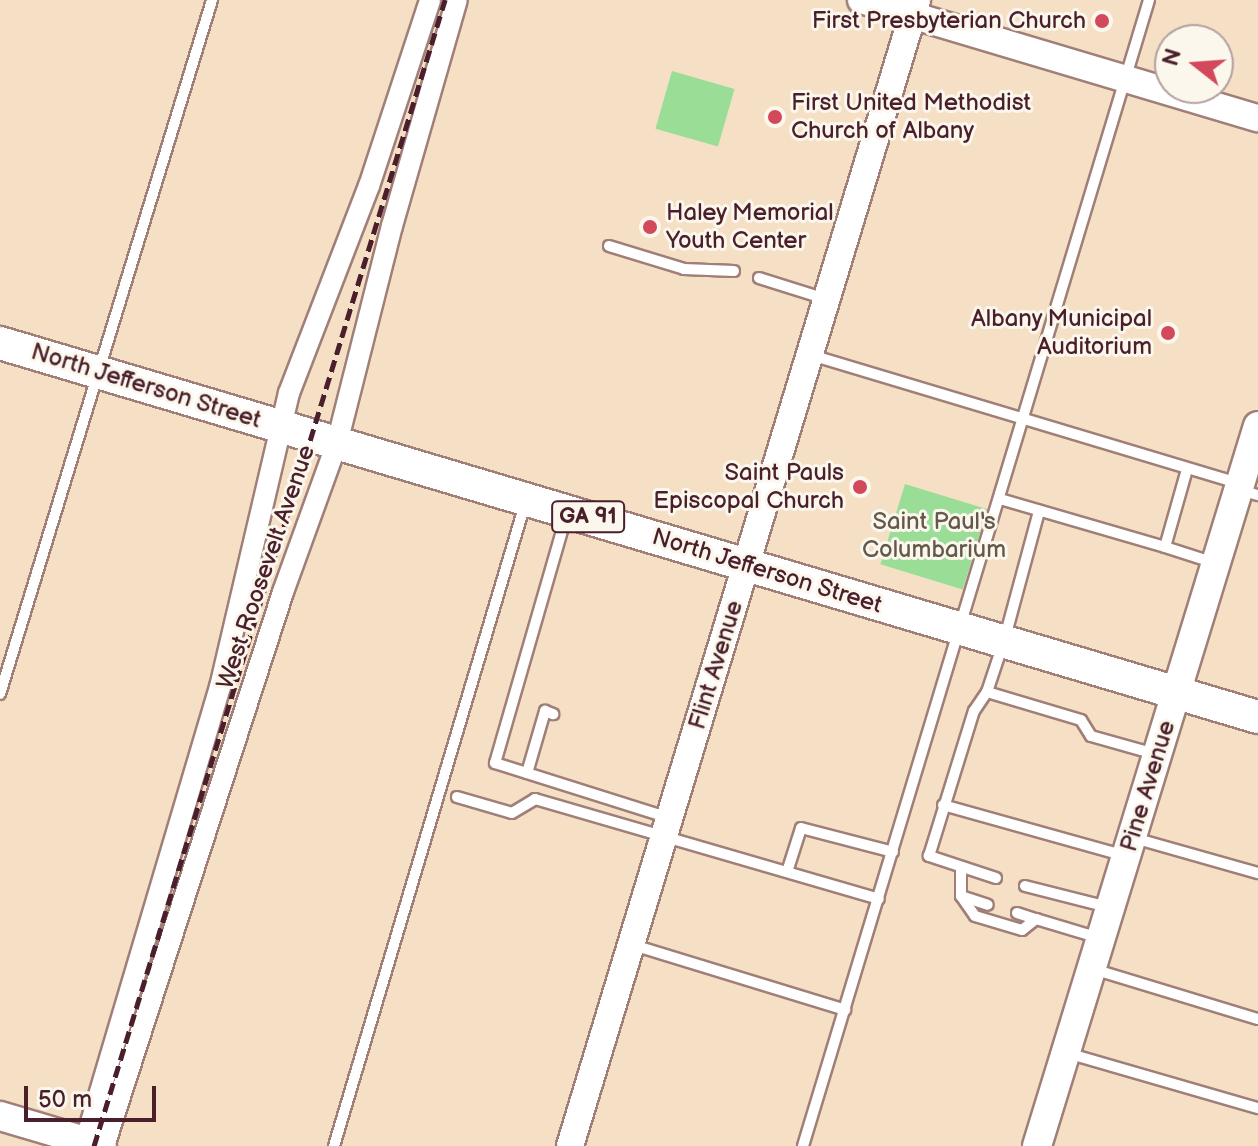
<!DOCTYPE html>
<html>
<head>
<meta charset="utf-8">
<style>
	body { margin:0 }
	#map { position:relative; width:1258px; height:1146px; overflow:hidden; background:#f5dfc5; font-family:"Balsamiq Sans",sans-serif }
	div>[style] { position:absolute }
	.green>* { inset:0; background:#99dd96; transform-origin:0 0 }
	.roads { filter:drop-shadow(2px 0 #a07f78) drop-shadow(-2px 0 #a07f78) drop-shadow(0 2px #a07f78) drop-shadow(0 -2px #a07f78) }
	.service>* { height:10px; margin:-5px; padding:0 5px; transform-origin:5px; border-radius:5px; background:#fff }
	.minor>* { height:20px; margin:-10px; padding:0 10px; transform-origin:10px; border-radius:10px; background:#fff }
	.tertiary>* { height:26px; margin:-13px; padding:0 13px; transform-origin:13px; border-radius:13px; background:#fff }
	.secondary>* { height:28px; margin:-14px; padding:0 14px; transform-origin:14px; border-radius:14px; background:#fff }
	.primary>* { height:32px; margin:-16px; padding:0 16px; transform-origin:16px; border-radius:16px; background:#fff }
	.rail>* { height:5px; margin-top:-2.5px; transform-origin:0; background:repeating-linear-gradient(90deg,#4a1f2b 0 12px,transparent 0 18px) }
	.dots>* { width:22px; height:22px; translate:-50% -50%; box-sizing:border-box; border:4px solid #fbf7ec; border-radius:50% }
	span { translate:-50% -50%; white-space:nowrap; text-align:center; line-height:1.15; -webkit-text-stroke:6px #fbf7ec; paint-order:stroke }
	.shield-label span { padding:2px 6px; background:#fbf7ec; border:2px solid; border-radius:6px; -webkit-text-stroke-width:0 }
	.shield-label { font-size:22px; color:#4a1f2b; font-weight:700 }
	.poi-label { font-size:24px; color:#4a1f2b }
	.right { translate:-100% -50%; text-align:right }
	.left { translate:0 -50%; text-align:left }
	.street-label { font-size:24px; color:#4a1f2b }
	.park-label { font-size:24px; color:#62584b }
	.north { position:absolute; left:1154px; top:24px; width:80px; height:80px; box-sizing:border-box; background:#fbf7ec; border:2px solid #b4a19f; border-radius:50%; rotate:287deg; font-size:22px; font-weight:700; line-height:32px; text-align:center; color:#4a1f2b }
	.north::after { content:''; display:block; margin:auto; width:28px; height:36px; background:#d1495b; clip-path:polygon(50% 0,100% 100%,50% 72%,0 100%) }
	.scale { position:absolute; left:24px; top:1086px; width:132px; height:36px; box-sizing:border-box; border:4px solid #4a1f2b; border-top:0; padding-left:10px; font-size:24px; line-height:28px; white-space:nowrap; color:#4a1f2b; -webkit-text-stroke:6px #fbf7ec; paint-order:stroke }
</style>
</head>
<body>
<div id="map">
	<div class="green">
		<div style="left:672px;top:71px;width:65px;height:60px;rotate:16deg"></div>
		<div style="left:905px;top:484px;width:86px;height:84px;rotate:17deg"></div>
	</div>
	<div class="roads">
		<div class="service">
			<div style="left:609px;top:246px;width:78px;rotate:17deg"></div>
			<div style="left:684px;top:269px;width:50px;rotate:2.3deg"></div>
			<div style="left:759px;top:278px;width:70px;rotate:17.4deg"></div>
			<div style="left:811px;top:355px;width:445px;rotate:16.7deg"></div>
			<div style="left:1240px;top:490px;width:19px;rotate:16deg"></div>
			<div style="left:1000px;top:499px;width:172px;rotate:16.2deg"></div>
			<div style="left:1165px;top:547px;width:81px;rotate:-74.2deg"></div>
			<div style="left:566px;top:517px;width:256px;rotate:106.1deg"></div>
			<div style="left:495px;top:763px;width:182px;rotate:17.5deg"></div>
			<div style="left:1165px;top:547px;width:49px;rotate:17.7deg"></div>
			<div style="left:987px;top:692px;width:98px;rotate:16.6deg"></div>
			<div style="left:1081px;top:720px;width:19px;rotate:58deg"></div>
			<div style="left:1091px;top:736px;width:66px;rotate:15.7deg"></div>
			<div style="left:0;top:694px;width:726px;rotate:-73.01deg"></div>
			<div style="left:527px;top:773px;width:65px;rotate:-73.8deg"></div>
			<div style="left:545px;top:711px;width:9px;rotate:21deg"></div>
			<div style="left:457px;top:797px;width:57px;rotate:16.2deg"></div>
			<div style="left:512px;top:813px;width:27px;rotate:-31deg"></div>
			<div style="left:535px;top:799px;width:358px;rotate:16.2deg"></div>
			<div style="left:943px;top:805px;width:190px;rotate:15.6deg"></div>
			<div style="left:1134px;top:838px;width:129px;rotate:15.8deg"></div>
			<div style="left:961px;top:867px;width:29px;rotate:90deg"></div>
			<div style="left:961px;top:896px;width:24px;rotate:55deg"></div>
			<div style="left:975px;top:916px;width:49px;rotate:16.6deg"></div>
			<div style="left:1022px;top:930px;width:18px;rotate:-38deg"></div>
			<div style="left:1036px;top:919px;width:66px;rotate:16.8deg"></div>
			<div style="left:787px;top:872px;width:46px;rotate:-72.3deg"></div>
			<div style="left:801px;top:828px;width:95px;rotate:14.6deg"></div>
			<div style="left:996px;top:878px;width:71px;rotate:-161.8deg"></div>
			<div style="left:929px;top:856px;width:152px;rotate:-72.8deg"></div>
			<div style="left:974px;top:711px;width:23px;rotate:-56deg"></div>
			<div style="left:987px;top:692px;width:54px;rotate:-71.6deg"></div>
			<div style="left:1004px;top:641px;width:135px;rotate:-74.9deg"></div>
			<div style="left:1025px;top:886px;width:86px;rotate:14.2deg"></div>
			<div style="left:961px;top:896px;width:28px;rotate:18deg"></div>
			<div style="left:1017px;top:913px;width:20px;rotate:18deg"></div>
			<div style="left:633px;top:945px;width:222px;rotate:17deg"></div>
			<div style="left:1093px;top:969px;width:172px;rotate:16.9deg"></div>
			<div style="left:1067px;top:1053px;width:199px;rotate:16.1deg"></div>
			<div style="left:334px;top:1146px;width:670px;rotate:-73.43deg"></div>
			<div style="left:803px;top:1146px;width:1197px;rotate:-73.2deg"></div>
		</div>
		<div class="minor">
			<div style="left:84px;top:1146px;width:479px;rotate:-73.5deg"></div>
			<div style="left:220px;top:687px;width:302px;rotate:-76.8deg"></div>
			<div style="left:289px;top:393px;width:222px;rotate:-68.9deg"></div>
			<div style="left:369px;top:186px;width:196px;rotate:-71.8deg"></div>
			<div style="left:104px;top:1146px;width:582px;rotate:-72.09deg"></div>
			<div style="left:283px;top:592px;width:158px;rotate:-70.1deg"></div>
			<div style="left:337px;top:443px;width:224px;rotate:-75.8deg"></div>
			<div style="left:392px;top:226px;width:235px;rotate:-74deg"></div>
		</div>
		<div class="tertiary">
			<div style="left:861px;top:0;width:414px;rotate:16.6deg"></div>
			<div style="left:570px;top:1146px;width:1197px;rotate:-73.15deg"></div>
		</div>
		<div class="secondary">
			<div style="left:0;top:1116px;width:106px;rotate:16.4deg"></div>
			<div style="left:1037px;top:1146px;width:753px;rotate:-72.94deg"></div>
		</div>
		<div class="primary">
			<div style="left:0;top:343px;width:1312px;rotate:16.56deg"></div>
		</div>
	</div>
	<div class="rail">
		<div style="left:94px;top:1146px;width:1199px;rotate:-72.97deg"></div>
	</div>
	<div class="dots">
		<div style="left:1102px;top:21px;background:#d1495b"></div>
		<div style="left:775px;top:117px;background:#d1495b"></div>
		<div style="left:650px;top:227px;background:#d1495b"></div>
		<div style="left:1168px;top:333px;background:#d1495b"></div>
		<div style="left:860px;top:487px;background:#d1495b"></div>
	</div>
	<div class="shield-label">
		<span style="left:588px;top:517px">GA 91</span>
	</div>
	<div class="poi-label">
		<span class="right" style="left:1086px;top:21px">First Presbyterian Church</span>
		<span class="left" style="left:791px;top:117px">First United Methodist<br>Church of Albany</span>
		<span class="left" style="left:666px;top:227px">Haley Memorial<br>Youth Center</span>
		<span class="right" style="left:1152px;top:333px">Albany Municipal<br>Auditorium</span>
		<span class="right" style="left:844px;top:487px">Saint Pauls<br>Episcopal Church</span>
	</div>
	<div class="street-label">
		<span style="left:146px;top:386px;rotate:17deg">North Jefferson Street</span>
		<span style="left:266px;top:567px;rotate:-71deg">West Roosevelt Avenue</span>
		<span style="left:767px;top:571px;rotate:17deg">North Jefferson Street</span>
		<span style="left:716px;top:665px;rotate:-73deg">Flint Avenue</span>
		<span style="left:1148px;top:786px;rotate:-73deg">Pine Avenue</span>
	</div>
	<div class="park-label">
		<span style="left:934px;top:536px">Saint Paul's<br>Columbarium</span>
	</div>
	<div class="north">N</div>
	<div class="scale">50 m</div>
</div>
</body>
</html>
